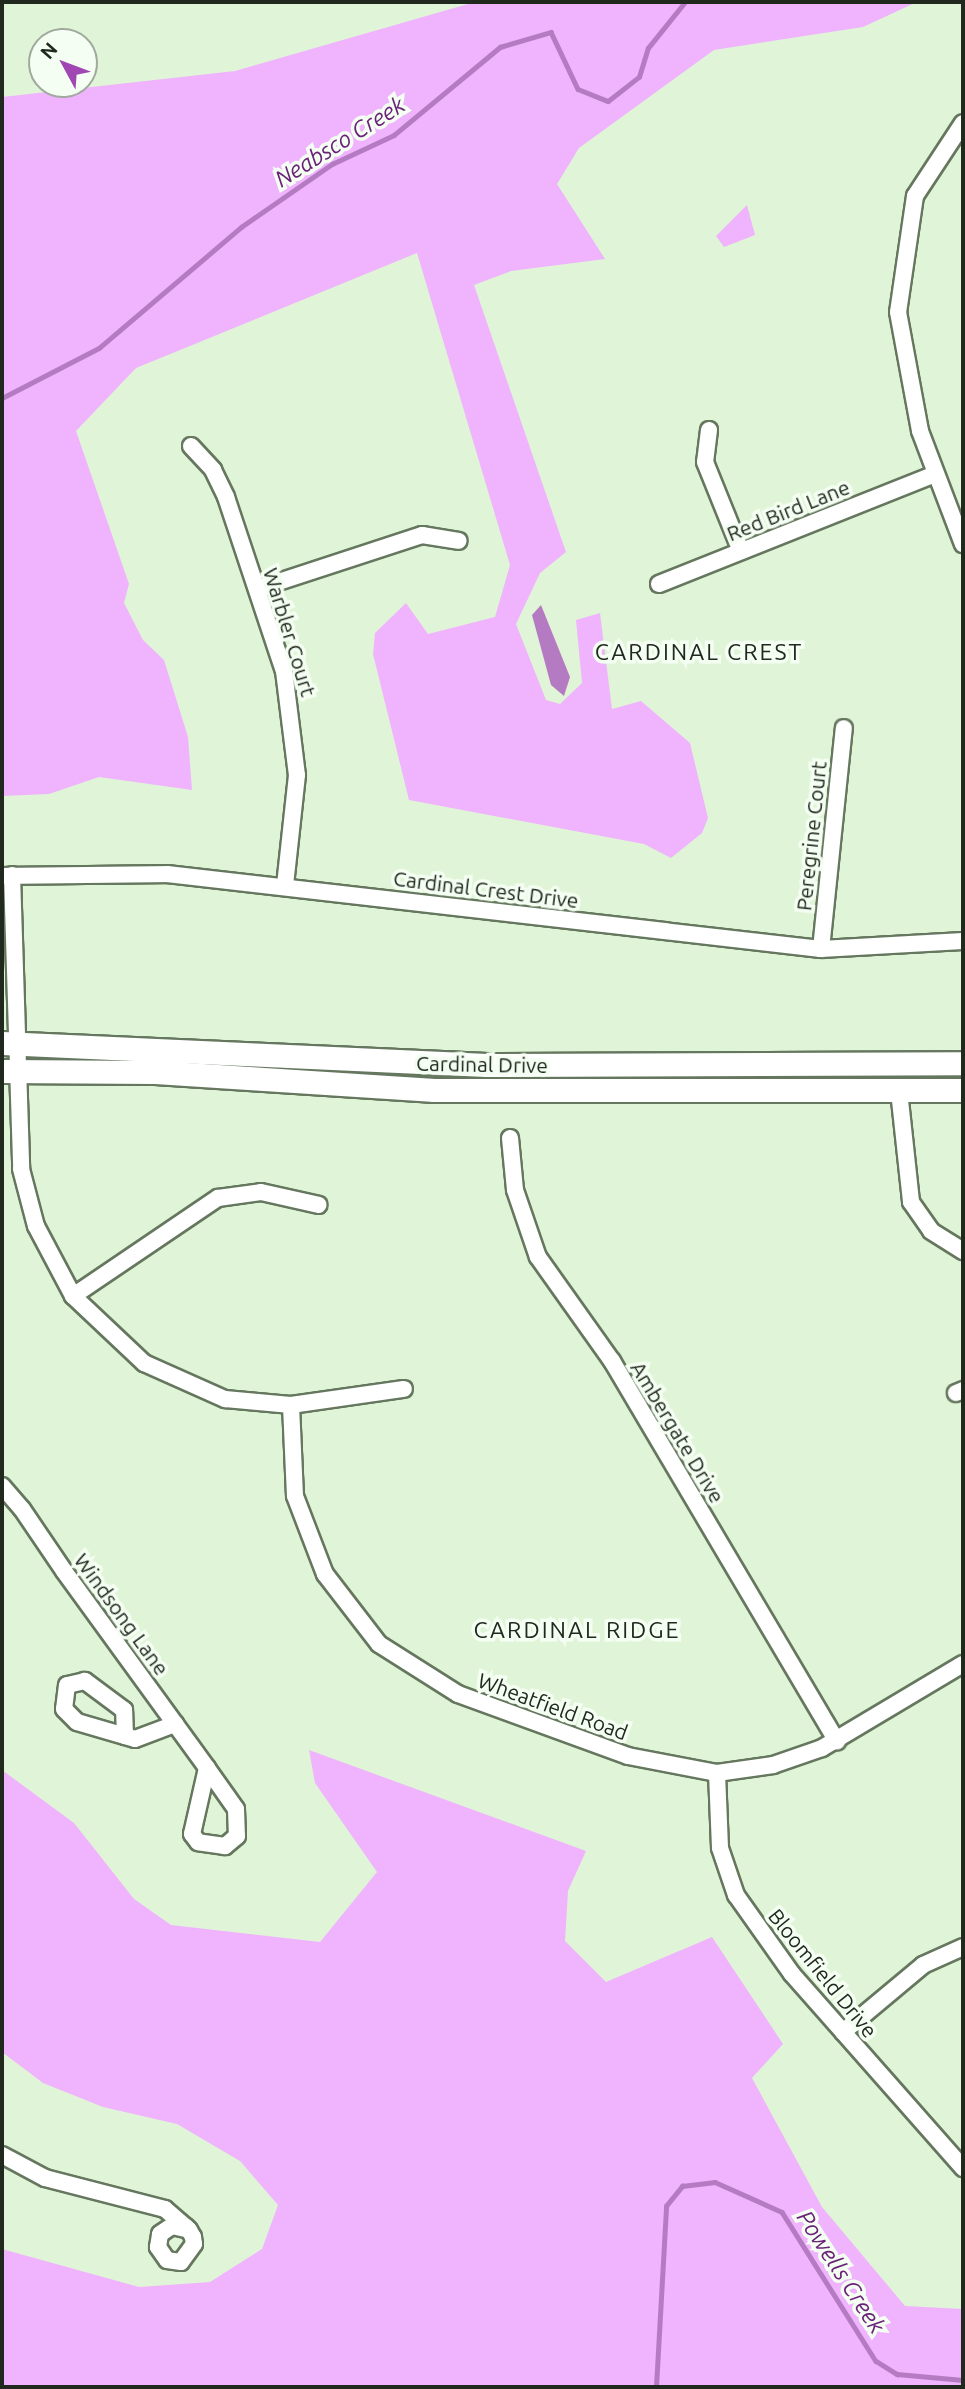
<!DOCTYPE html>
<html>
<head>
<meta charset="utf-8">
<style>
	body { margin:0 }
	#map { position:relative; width:965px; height:2389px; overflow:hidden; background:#e0f5d7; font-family:Ubuntu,sans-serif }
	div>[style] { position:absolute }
	.green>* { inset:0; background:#f0b3fe }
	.water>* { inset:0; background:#b57bc2 }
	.stream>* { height:4.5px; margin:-2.25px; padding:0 2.25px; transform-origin:2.25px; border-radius:2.25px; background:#b57bc2 }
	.roads { filter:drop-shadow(2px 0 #65775e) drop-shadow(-2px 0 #65775e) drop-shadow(0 2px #65775e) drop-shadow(0 -2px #65775e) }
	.street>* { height:16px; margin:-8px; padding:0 8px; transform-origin:8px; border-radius:8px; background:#fff }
	.secondary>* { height:23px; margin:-11.5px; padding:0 11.5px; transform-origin:11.5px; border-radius:11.5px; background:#fff }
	span { translate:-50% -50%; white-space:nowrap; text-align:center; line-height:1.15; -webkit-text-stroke:7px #f5fef2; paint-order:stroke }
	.street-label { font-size:21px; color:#21291e }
	.water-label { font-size:23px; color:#6a2279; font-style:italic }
	.neighbourhood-label { font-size:23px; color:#21291e; letter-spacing:2px }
	.frame { position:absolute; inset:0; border:4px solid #21291e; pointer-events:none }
	.north { position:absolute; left:28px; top:28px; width:70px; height:70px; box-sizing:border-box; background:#f5fef2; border:2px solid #a0a99d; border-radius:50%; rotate:311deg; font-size:19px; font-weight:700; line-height:28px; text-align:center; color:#21291e }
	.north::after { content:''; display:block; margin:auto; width:24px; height:32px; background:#a047b3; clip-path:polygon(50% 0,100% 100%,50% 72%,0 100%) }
</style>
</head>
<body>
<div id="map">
	<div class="green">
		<div style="clip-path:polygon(475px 2px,917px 2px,863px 27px,714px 50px,579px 148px,557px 184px,605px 259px,511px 271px,474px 285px,566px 552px,540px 573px,516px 624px,546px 700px,560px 704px,582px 683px,576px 620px,600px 613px,612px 709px,641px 701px,690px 743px,708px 818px,702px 833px,671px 858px,644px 844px,409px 800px,373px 654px,375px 633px,406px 603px,428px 634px,495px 617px,510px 565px,417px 253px,136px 368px,76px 431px,129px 584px,124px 603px,143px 640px,164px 660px,188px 737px,192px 790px,99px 777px,49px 794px,2px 796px,2px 97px,235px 71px)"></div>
		<div style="clip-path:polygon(747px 205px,755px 235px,724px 247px,716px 236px)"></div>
		<div style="clip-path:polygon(309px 1750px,586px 1851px,568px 1891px,565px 1941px,606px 1982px,712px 1937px,783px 2044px,752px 2078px,822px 2207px,905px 2306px,963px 2309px,963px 2387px,2px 2387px,2px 2249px,139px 2287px,210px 2282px,262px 2249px,278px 2205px,240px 2161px,177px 2124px,103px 2107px,43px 2083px,2px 2052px,2px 1770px,74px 1823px,134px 1899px,171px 1925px,320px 1942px,377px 1872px,315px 1783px)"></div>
	</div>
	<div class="water">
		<div style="clip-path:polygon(541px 605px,570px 677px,564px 696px,551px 685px,532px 615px)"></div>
	</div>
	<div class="stream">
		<div style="left:2px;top:398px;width:109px;rotate:-27.3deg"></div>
		<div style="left:99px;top:348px;width:187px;rotate:-40.4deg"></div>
		<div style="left:241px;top:227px;width:111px;rotate:-34.7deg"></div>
		<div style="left:332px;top:164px;width:68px;rotate:-25.1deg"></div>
		<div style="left:394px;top:135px;width:138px;rotate:-39.7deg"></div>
		<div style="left:500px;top:47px;width:53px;rotate:-16.4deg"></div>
		<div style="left:551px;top:32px;width:63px;rotate:64.7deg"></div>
		<div style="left:578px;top:89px;width:32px;rotate:22deg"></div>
		<div style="left:608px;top:101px;width:39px;rotate:-38deg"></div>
		<div style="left:639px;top:77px;width:30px;rotate:-73deg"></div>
		<div style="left:648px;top:48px;width:59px;rotate:-51.2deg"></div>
		<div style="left:656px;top:2387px;width:181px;rotate:-86.8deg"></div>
		<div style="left:666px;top:2206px;width:26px;rotate:-51deg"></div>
		<div style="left:682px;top:2186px;width:33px;rotate:-7deg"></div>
		<div style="left:715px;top:2182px;width:73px;rotate:24.1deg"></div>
		<div style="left:782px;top:2212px;width:176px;rotate:57.8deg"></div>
		<div style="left:876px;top:2361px;width:25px;rotate:32deg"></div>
		<div style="left:897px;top:2374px;width:66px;rotate:5.2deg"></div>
	</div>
	<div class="roads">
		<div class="street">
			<div style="left:963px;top:123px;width:87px;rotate:123.3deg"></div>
			<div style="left:915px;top:196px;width:117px;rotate:98.3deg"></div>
			<div style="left:898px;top:312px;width:121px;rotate:79.5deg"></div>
			<div style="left:920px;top:431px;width:121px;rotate:69.2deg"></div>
			<div style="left:709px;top:430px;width:32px;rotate:97deg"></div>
			<div style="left:705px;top:462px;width:96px;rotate:68deg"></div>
			<div style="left:191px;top:446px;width:33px;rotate:47deg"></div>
			<div style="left:213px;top:470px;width:30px;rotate:64deg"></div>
			<div style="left:226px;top:497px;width:183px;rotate:71.6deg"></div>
			<div style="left:284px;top:671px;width:105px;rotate:82.9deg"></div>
			<div style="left:297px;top:775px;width:112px;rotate:96.2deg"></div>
			<div style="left:659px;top:584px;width:295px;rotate:-21.7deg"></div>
			<div style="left:257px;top:589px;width:174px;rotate:-18.1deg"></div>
			<div style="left:422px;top:535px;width:37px;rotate:9deg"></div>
			<div style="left:12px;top:875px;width:294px;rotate:88.2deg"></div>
			<div style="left:21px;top:1169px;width:59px;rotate:75.3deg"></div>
			<div style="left:36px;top:1226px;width:79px;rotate:62.1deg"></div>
			<div style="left:73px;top:1296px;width:98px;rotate:43.3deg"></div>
			<div style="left:144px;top:1363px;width:89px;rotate:24deg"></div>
			<div style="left:225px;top:1399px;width:66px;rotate:5.2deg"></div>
			<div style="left:291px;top:1405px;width:114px;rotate:-8.1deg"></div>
			<div style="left:2px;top:876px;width:165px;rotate:-0.7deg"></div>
			<div style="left:167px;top:874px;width:658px;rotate:6.54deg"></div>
			<div style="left:821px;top:949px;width:142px;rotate:-3.2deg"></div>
			<div style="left:821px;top:949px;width:222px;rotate:-84.1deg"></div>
			<div style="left:899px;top:1091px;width:112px;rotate:83.8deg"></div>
			<div style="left:911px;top:1202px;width:35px;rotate:55deg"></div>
			<div style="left:931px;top:1231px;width:38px;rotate:32deg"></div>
			<div style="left:510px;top:1138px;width:52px;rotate:84.5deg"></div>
			<div style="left:515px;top:1190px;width:71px;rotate:71.1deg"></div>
			<div style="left:538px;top:1257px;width:128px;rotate:54.6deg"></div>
			<div style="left:612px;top:1361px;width:442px;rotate:59.4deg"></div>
			<div style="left:73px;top:1296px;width:175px;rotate:-34.1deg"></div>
			<div style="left:218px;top:1198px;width:43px;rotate:-7.9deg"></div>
			<div style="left:261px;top:1192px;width:59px;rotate:12.6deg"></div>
			<div style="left:956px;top:1393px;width:8px;rotate:-23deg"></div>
			<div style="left:291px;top:1405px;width:91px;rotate:87.5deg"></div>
			<div style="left:295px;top:1496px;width:84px;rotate:69deg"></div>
			<div style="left:325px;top:1574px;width:88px;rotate:52.4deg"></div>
			<div style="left:379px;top:1644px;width:93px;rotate:32.3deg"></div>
			<div style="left:458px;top:1694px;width:181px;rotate:20deg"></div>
			<div style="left:628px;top:1756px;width:91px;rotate:10.8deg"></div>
			<div style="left:717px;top:1773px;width:57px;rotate:-8.1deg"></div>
			<div style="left:773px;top:1765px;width:52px;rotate:-19.1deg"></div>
			<div style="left:822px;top:1748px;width:164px;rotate:-30.8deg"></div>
			<div style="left:2px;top:1486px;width:30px;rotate:49deg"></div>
			<div style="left:22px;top:1509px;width:75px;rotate:55.9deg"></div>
			<div style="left:64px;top:1571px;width:243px;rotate:54deg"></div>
			<div style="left:207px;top:1768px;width:50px;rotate:54.7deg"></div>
			<div style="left:236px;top:1809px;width:27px;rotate:88deg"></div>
			<div style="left:237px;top:1836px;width:16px;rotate:140deg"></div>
			<div style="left:225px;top:1846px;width:27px;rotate:-172deg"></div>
			<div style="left:198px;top:1842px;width:10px;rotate:-127deg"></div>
			<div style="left:192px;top:1834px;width:68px;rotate:-77.2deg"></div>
			<div style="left:125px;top:1736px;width:26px;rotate:-92deg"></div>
			<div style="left:124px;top:1710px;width:49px;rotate:-143.4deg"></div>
			<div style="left:85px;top:1681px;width:18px;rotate:167deg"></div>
			<div style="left:67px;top:1685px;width:24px;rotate:97deg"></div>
			<div style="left:64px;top:1709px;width:18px;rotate:45deg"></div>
			<div style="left:77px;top:1722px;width:50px;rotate:16.3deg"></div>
			<div style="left:125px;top:1736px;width:10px;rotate:17deg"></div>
			<div style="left:135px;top:1739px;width:43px;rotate:-20.6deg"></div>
			<div style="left:717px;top:1773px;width:75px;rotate:87.7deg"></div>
			<div style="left:720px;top:1848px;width:50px;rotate:71.2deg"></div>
			<div style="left:736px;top:1895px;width:97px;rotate:54.7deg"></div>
			<div style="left:792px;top:1974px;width:259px;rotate:48.6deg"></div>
			<div style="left:843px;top:2032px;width:104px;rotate:-39.9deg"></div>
			<div style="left:923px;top:1965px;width:44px;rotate:-24.2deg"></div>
			<div style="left:2px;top:2155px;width:49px;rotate:28.1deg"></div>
			<div style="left:45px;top:2178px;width:124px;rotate:14.5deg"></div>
			<div style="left:165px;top:2209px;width:28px;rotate:41deg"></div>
			<div style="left:186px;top:2227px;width:4px;rotate:45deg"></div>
			<div style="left:189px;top:2230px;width:8px;rotate:60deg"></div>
			<div style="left:193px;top:2237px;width:7px;rotate:82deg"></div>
			<div style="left:194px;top:2244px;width:22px;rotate:126deg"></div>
			<div style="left:181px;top:2262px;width:14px;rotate:-172deg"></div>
			<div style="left:167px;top:2260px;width:16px;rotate:-125deg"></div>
			<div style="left:158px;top:2247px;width:13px;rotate:-81deg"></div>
			<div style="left:160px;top:2234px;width:14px;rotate:-34deg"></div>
			<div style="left:172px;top:2226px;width:17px;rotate:13deg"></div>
		</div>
		<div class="secondary">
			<div style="left:2px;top:1043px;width:485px;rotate:2.6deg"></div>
			<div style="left:487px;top:1065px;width:476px;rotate:-0.2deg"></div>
			<div style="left:2px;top:1071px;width:153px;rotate:0.4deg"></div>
			<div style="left:155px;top:1072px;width:280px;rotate:3.7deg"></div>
			<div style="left:434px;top:1090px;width:529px"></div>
		</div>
	</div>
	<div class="street-label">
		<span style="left:788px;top:510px;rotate:-22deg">Red Bird Lane</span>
		<span style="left:290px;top:632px;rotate:73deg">Warbler Court</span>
		<span style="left:811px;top:836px;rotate:-84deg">Peregrine Court</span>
		<span style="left:486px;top:889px;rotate:7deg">Cardinal Crest Drive</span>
		<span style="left:482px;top:1064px;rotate:1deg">Cardinal Drive</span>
		<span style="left:678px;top:1432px;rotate:59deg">Ambergate Drive</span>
		<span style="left:122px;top:1614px;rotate:54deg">Windsong Lane</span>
		<span style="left:553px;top:1706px;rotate:20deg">Wheatfield Road</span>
		<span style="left:823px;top:1973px;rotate:51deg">Bloomfield Drive</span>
	</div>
	<div class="water-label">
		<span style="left:340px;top:142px;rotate:-32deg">Neabsco Creek</span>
		<span style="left:841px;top:2272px;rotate:57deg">Powells Creek</span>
	</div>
	<div class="neighbourhood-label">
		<span style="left:699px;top:652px">CARDINAL CREST</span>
		<span style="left:577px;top:1630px">CARDINAL RIDGE</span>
	</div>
	<div class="frame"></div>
	<div class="north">N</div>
</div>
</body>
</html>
